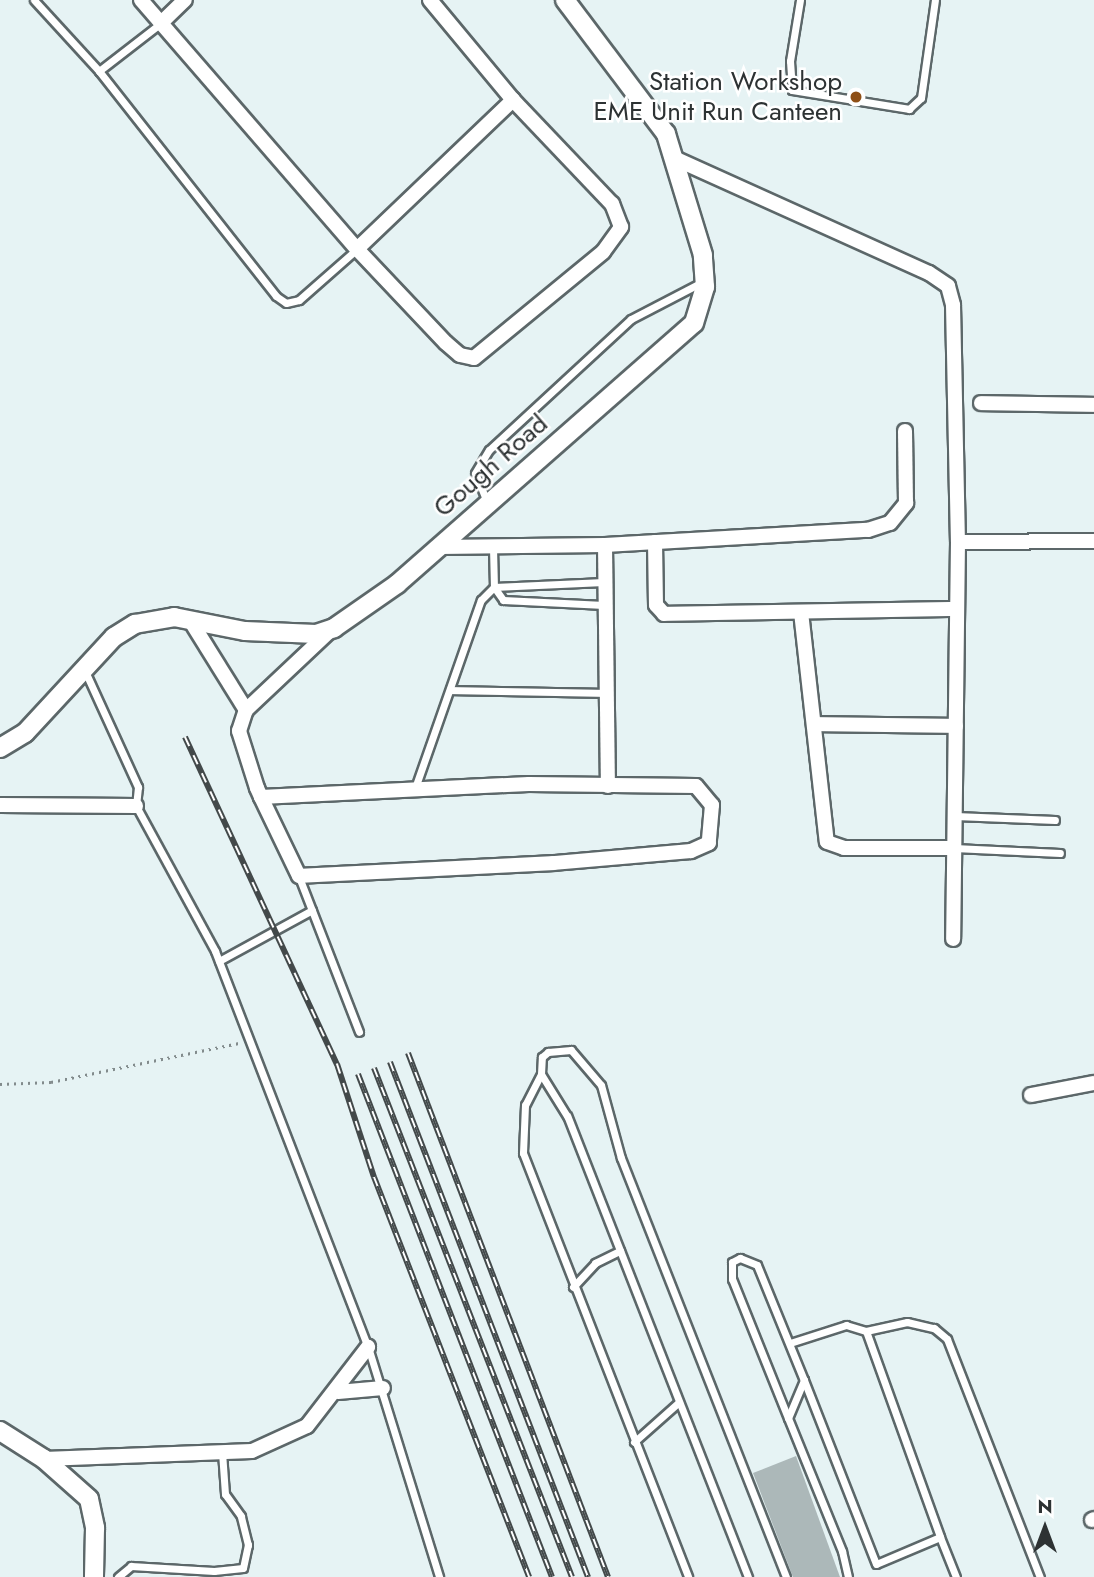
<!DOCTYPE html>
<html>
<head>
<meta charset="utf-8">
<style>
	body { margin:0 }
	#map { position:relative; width:1094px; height:1577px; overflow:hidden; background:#e6f3f4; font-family:Jost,sans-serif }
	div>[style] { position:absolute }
	.building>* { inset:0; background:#acb8b9 }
	.path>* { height:2.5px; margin-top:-1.25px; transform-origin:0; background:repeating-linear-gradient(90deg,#828b8c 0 2px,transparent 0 7px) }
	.roads { filter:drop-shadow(2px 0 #5c6769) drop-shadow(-2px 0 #5c6769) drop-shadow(0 2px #5c6769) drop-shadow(0 -2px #5c6769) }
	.service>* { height:7px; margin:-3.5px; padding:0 3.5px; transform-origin:3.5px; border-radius:3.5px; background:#fff }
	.minor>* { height:14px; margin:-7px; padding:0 7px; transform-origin:7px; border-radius:7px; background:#fff }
	.tertiary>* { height:18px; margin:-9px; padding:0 9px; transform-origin:9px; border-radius:9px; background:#fff }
	.rail>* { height:6px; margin-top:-3px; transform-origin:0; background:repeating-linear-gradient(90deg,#fff 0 10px,#43494a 0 20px); box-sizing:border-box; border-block:2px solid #43494a }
	.dots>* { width:19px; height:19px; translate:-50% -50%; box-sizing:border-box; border:4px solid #fff; border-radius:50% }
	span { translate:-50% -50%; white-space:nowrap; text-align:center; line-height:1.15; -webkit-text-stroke:5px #fff; paint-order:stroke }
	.poi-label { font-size:26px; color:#2d3233 }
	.right { translate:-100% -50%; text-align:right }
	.street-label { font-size:26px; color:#2d3233 }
	.north { position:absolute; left:1010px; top:1493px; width:70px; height:70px; -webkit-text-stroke:5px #fff; paint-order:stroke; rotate:0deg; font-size:19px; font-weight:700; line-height:28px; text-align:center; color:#2d3233 }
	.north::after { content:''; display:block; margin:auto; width:24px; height:32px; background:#2d3233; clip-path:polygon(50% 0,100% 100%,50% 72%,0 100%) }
</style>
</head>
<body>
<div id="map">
	<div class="building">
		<div style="clip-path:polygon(796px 1456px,840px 1577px,793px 1577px,753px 1473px)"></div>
	</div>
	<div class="path">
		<div style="left:0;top:1084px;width:51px;rotate:-2.2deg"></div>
		<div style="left:51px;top:1082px;width:192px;rotate:-11.7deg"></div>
	</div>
	<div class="roads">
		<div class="service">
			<div style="left:34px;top:0;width:96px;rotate:47.5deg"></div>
			<div style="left:99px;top:71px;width:286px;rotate:51.8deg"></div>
			<div style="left:276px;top:296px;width:12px;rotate:35deg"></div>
			<div style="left:286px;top:303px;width:13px;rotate:-13deg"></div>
			<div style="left:299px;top:300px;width:77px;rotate:-41.3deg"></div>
			<div style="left:800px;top:0;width:62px;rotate:99.3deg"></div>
			<div style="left:790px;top:61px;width:29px;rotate:86deg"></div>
			<div style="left:792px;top:90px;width:119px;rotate:9.2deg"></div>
			<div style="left:909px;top:109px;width:16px;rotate:-43deg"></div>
			<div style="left:921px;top:98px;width:99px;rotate:-81.9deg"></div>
			<div style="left:99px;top:71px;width:78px;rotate:-37.7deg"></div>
			<div style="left:487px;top:502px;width:31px;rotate:-112deg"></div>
			<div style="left:475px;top:473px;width:27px;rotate:-59deg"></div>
			<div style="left:489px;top:450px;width:193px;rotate:-42.7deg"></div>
			<div style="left:631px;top:319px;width:82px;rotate:-27.5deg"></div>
			<div style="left:493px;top:547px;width:40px;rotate:88.6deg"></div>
			<div style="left:494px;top:587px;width:16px;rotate:55deg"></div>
			<div style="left:503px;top:600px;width:101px;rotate:2.8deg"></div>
			<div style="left:84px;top:669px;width:130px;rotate:65.4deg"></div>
			<div style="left:138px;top:787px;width:19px;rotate:96deg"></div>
			<div style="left:136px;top:806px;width:165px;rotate:61.4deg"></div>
			<div style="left:215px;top:951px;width:425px;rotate:68.9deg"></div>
			<div style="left:368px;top:1347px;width:241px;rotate:72.8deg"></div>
			<div style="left:450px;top:690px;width:156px;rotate:1.1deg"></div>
			<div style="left:415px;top:788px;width:199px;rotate:-70.7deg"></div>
			<div style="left:481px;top:600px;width:18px;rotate:-45deg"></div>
			<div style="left:494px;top:587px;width:110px;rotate:-2.6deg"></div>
			<div style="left:955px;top:816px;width:100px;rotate:2.3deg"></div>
			<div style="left:954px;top:848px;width:106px;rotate:2.7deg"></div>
			<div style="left:299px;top:877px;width:166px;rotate:68.8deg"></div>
			<div style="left:219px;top:961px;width:106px;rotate:-28.7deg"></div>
			<div style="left:541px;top:1074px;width:35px;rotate:117deg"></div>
			<div style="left:525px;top:1105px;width:48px;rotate:92.4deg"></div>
			<div style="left:523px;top:1153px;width:455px;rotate:68.7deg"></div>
			<div style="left:573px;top:1287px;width:33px;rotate:-47deg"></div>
			<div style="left:595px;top:1263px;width:28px;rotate:-26deg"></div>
			<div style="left:866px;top:1331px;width:42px;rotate:-12.4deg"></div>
			<div style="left:907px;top:1322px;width:28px;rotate:13deg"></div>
			<div style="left:934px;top:1328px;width:17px;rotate:40deg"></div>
			<div style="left:947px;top:1339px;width:256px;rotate:68.7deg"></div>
			<div style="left:790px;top:1343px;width:59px;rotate:-17.8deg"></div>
			<div style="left:846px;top:1325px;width:21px;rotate:17deg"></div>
			<div style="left:866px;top:1331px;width:219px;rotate:70.2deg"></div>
			<div style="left:940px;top:1537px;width:69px;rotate:157.1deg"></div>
			<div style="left:876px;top:1564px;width:198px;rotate:-111.4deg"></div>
			<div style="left:788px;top:1418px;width:150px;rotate:-111.9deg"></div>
			<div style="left:732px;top:1279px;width:17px;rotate:-90deg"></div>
			<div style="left:732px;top:1262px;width:9px;rotate:-27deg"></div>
			<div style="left:740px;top:1258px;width:18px;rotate:22deg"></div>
			<div style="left:757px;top:1265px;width:124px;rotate:67.8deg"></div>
			<div style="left:804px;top:1380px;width:41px;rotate:112.8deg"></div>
			<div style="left:788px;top:1418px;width:144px;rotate:67.9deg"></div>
			<div style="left:842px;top:1551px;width:27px;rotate:77deg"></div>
			<div style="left:634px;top:1442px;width:60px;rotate:-41.6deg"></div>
			<div style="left:940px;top:1537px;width:43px;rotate:68.2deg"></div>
			<div style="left:118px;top:1577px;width:17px;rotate:-40deg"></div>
			<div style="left:131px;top:1566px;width:83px;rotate:3.4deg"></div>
			<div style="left:214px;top:1571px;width:29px;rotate:-6deg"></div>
			<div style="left:243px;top:1568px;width:24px;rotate:-78deg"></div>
			<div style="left:248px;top:1545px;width:30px;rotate:-104deg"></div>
			<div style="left:241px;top:1516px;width:27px;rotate:-126deg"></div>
			<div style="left:225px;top:1494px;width:42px;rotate:-94.1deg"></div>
			<div style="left:748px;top:1577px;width:495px;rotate:-111.4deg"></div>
			<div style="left:567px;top:1116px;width:49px;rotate:-121.8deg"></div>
			<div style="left:541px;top:1074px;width:17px;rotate:-87deg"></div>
			<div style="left:542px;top:1057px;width:8px;rotate:-40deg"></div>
			<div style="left:548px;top:1052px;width:23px;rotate:-5deg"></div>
			<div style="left:571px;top:1050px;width:46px;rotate:49.4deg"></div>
			<div style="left:601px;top:1085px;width:76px;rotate:74.7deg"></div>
			<div style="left:621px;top:1158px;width:450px;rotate:68.5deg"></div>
		</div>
		<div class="minor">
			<div style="left:141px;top:0;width:330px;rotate:49.1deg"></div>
			<div style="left:357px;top:249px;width:129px;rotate:46.6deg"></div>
			<div style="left:446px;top:343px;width:18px;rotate:41deg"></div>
			<div style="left:460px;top:355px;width:14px;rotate:12deg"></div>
			<div style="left:474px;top:358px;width:167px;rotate:-39.4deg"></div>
			<div style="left:603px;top:252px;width:31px;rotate:-54deg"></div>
			<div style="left:621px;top:227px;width:25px;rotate:-111deg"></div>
			<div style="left:612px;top:204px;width:144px;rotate:-133.6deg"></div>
			<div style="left:513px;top:100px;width:130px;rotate:-129.7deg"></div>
			<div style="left:161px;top:23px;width:33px;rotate:-44deg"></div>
			<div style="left:676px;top:159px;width:277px;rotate:24.3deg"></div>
			<div style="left:929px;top:273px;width:23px;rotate:34deg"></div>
			<div style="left:948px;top:286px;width:20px;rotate:75deg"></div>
			<div style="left:953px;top:305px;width:237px;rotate:88.8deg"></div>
			<div style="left:958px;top:542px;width:397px;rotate:90.7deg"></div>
			<div style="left:357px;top:249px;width:216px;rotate:-43.7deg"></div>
			<div style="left:981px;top:403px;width:113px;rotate:1deg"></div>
			<div style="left:655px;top:542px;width:63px;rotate:89.1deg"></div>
			<div style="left:656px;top:605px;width:12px;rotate:48deg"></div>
			<div style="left:664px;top:614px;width:293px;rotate:-1deg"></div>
			<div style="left:958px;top:542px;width:136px;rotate:-0.4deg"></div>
			<div style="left:605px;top:545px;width:241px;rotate:89.3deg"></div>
			<div style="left:439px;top:547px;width:166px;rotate:-0.7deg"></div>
			<div style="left:605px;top:545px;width:263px;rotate:-3.3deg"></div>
			<div style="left:868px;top:530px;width:23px;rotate:-18deg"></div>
			<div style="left:890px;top:523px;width:26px;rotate:-51deg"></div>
			<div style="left:906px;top:503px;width:72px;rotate:-90.8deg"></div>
			<div style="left:801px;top:612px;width:231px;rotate:83.6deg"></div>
			<div style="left:827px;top:842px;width:18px;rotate:19deg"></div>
			<div style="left:844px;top:848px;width:110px"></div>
			<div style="left:190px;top:620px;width:106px;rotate:58.1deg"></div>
			<div style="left:815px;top:724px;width:141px;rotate:0.8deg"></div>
			<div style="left:261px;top:797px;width:268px;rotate:-2.8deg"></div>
			<div style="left:529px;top:784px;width:167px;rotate:0.7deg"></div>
			<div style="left:696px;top:786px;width:25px;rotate:50deg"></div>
			<div style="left:712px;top:805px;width:38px;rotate:95deg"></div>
			<div style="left:709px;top:843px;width:20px;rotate:156deg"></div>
			<div style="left:691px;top:851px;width:139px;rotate:175deg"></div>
			<div style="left:553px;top:863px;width:254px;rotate:177.1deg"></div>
			<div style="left:299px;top:876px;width:88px;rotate:-115.7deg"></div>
			<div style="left:261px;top:797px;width:10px;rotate:-114deg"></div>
			<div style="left:257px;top:788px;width:60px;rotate:-107.5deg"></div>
			<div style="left:239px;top:731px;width:22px;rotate:-72deg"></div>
			<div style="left:246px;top:710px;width:117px;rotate:-43.3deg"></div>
			<div style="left:0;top:805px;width:136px;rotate:0.4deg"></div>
			<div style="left:1031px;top:1095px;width:64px;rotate:-10.8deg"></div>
			<div style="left:338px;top:1392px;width:45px;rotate:-5.1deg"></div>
			<div style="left:44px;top:1459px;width:208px;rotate:-2.2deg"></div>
			<div style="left:252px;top:1451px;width:60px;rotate:-24.4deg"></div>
			<div style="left:307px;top:1426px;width:100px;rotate:-52.3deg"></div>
			<div style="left:1092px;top:1520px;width:2px;rotate:-27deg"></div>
		</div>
		<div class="tertiary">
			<div style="left:0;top:748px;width:29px;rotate:-31deg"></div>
			<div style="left:25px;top:733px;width:131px;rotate:-47.2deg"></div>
			<div style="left:114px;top:637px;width:25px;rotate:-32deg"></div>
			<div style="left:135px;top:624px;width:40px;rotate:-10deg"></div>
			<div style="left:174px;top:617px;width:72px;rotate:11.2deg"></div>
			<div style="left:245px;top:631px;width:71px;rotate:2.4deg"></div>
			<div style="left:316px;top:634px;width:19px;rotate:-18deg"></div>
			<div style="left:334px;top:628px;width:77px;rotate:-34.9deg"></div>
			<div style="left:397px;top:584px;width:395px;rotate:-41.3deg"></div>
			<div style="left:694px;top:323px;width:38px;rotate:-73deg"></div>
			<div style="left:705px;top:287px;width:32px;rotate:-94deg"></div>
			<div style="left:703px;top:255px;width:127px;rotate:-107deg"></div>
			<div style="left:666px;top:134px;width:168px;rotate:-127deg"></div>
			<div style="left:0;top:1431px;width:52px;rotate:32.5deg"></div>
			<div style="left:44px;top:1459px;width:60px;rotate:41.6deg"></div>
			<div style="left:89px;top:1499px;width:30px;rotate:78deg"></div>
			<div style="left:95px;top:1528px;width:49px;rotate:91.2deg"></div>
		</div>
	</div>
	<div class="rail">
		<div style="left:185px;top:737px;width:361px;rotate:65.1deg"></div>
		<div style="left:337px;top:1064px;width:119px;rotate:71.9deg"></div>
		<div style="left:374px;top:1177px;width:429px;rotate:68.8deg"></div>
		<div style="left:408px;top:1053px;width:561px;rotate:69.11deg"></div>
		<div style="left:390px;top:1062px;width:552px;rotate:68.97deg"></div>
		<div style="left:374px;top:1068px;width:546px;rotate:68.74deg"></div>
		<div style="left:358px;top:1074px;width:539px;rotate:68.91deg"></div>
	</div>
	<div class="dots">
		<div style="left:856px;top:97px;background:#8e4f16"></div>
	</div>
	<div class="poi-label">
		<span class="right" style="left:842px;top:97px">Station Workshop<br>EME Unit Run Canteen</span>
	</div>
	<div class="street-label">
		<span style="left:491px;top:466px;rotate:-41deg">Gough Road</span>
	</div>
	<div class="north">N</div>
</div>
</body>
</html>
